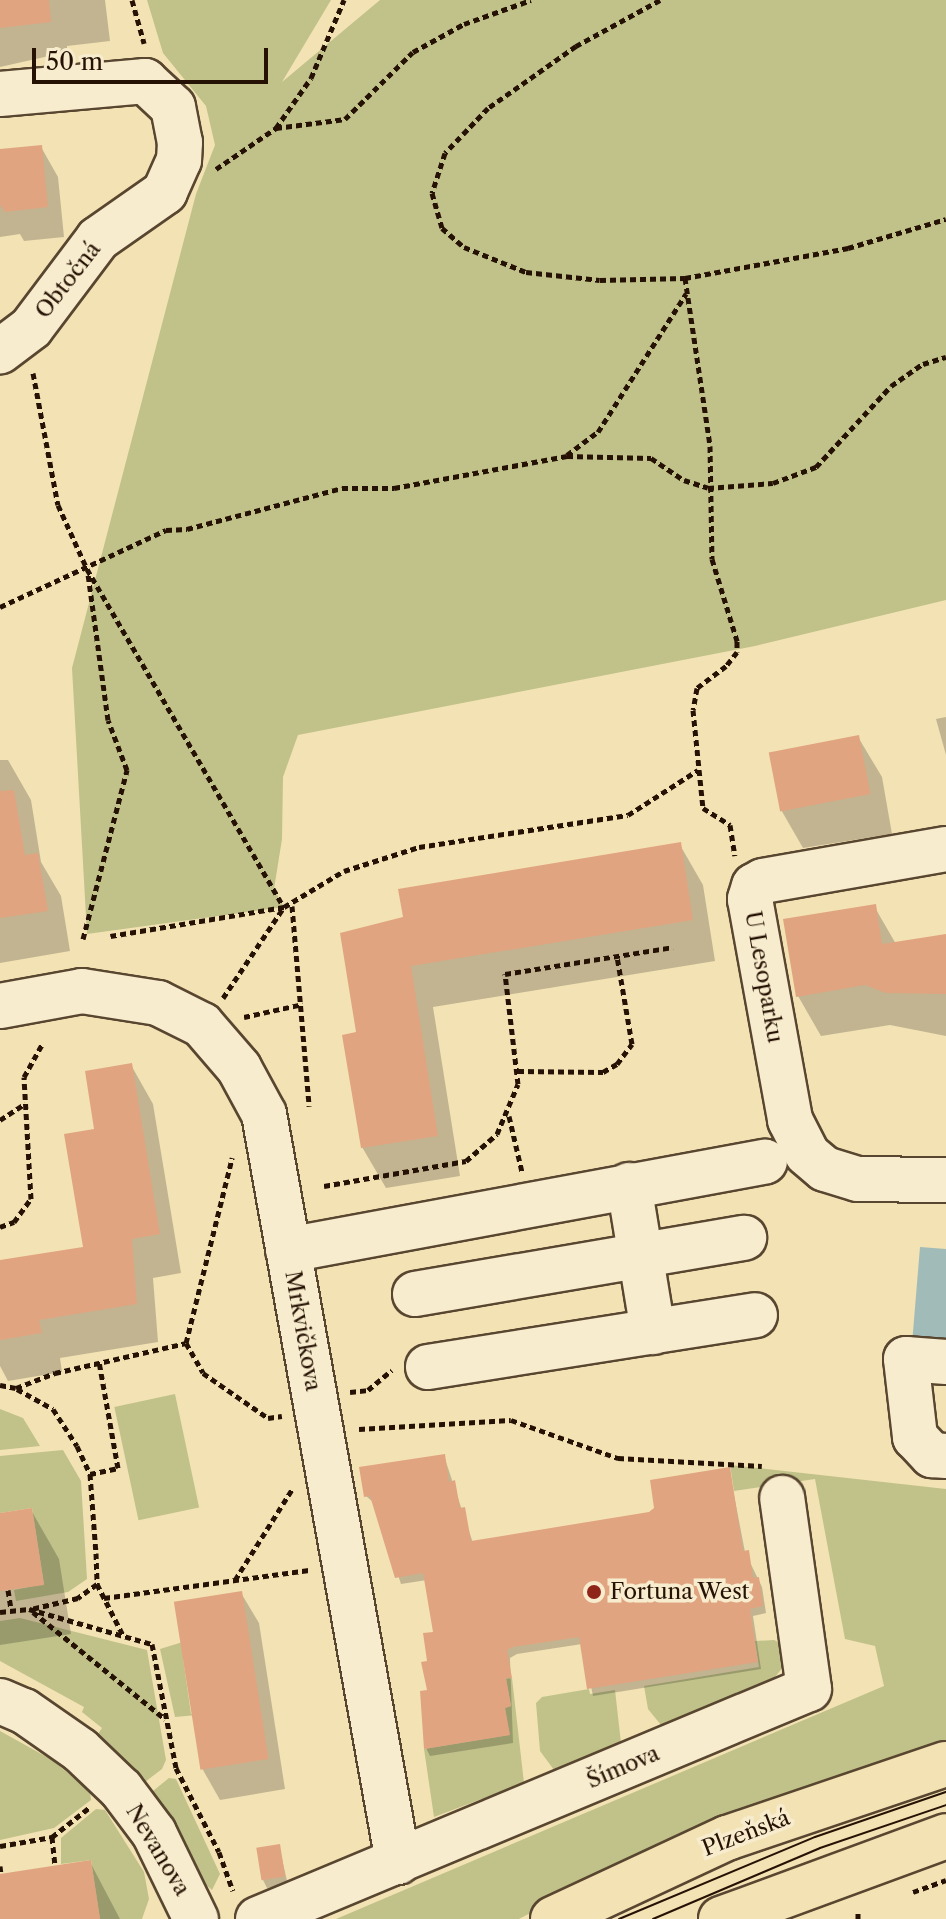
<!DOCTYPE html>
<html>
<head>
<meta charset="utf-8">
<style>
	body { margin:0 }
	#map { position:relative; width:946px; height:1919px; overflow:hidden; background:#f3e2b4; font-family:"Libre Caslon Text",serif }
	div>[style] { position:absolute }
	.green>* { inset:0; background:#c0c289; transform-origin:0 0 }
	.water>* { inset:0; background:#a0bbb8 }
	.shadow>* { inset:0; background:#0003 }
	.building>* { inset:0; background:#e1a480; transform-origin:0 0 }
	.path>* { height:5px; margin-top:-2.5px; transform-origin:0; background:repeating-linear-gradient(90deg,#261204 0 6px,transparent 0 10px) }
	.roads { filter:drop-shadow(2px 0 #594630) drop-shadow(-2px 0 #594630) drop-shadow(0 2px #594630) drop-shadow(0 -2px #594630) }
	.minor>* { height:44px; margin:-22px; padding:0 22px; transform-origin:22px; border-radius:22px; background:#f7ecce }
	.major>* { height:44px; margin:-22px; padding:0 22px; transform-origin:22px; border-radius:22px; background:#f3e2b4 }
	.tram>* { height:2px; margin:-1px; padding:0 1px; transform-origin:1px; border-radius:1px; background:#261204 }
	.dots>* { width:22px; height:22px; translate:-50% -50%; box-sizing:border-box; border:4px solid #f7ecce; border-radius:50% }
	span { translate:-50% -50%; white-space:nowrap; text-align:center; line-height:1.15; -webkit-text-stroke:7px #f7ecce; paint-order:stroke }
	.street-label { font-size:22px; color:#261204 }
	.poi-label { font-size:22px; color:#261204 }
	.left { translate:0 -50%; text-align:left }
	.scale { position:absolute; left:32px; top:48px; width:236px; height:36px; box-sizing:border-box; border:4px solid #261204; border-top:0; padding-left:10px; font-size:24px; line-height:28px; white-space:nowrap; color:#261204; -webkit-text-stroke:6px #f7ecce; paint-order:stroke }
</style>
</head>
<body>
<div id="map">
	<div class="green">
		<div style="clip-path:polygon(147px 0,331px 0,282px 82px,380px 0,946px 0,946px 600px,755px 646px,298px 735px,283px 777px,282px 839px,274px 889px,284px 907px,87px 934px,72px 668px,196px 194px,215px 145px,206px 106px,163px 53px)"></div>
		<div style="left:175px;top:1394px;width:116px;height:62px;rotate:78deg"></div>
		<div style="clip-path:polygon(0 1409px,23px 1418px,40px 1446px,0 1450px)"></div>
		<div style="clip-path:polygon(63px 1450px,81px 1481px,87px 1579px,68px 1592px,16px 1601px,14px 1590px,44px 1584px,32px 1508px,0 1513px,0 1456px)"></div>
		<div style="clip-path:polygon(730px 1465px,946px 1489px,946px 1745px,623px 1864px,519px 1919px,336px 1919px,884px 1686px,875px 1646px,845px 1639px,815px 1479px,734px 1491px)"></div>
		<div style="clip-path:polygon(20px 1618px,147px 1650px,166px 1760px,162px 1769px,141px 1785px,95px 1738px,102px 1728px,82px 1712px,84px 1707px,0 1661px,0 1621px)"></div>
		<div style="clip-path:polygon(774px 1640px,784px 1645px,787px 1662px,775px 1677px,661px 1725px,648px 1709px,644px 1686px,759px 1667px,755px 1641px)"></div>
		<div style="clip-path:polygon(186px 1641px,183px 1658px,191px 1714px,197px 1715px,175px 1717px,160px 1649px)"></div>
		<div style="clip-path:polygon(512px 1678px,524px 1783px,434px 1817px,424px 1749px,509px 1735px,505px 1708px,511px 1706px,506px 1679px)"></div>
		<div style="clip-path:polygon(589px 1689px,590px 1694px,615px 1690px,621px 1743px,554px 1770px,540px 1751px,536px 1703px,542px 1697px)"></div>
		<div style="clip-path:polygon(0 1731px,54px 1761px,90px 1792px,91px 1800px,54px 1828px,0 1840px)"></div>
		<div style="clip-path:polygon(169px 1778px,176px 1779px,220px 1874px,212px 1890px,198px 1878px,148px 1795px)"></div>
		<div style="clip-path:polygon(96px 1809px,105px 1810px,144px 1872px,149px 1899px,142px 1919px,100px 1919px,91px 1860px,61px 1864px,61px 1838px)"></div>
	</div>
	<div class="water">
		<div style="clip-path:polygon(920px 1247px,946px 1249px,946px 1347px,912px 1344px)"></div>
	</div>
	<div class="shadow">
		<div style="clip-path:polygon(0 0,105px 0,110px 41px,67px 46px,67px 52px,0 67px)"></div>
		<div style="clip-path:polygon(41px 147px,58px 177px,64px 237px,24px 241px,20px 234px,0 237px,0 150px)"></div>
		<div style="clip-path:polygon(946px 717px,946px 755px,936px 719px)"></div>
		<div style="clip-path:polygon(858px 737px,882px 777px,892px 834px,803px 848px,780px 808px)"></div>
		<div style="clip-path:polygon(0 760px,8px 760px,31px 800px,41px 862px,61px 896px,70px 951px,0 963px)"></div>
		<div style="clip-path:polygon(680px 845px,703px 885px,715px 961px,433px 1007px,460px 1176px,386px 1188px,362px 1147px,359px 1034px,342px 935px)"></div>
		<div style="clip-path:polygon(874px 906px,896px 944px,946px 936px,946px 1036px,890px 1025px,821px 1036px,798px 996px)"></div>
		<div style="clip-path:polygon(131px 1065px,153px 1104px,181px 1273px,153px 1278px,158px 1342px,60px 1358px,62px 1372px,8px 1381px,0 1366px,0 1263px,85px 1249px,97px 1131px)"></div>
		<div style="clip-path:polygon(444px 1456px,473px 1543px,650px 1514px,729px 1469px,745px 1552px,762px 1587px,766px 1613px,753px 1616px,761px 1669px,593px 1696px,582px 1644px,517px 1654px,510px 1658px,513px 1743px,430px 1756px,426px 1748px,429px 1663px,435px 1634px,427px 1580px,401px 1584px,374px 1503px,366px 1496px)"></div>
		<div style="clip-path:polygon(31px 1510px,59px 1559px,71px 1634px,0 1645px,0 1514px)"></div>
		<div style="clip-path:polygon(241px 1593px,259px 1623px,285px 1789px,220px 1800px,203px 1770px,176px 1603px)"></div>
		<div style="clip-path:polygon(279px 1846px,288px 1885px,267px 1888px,263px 1880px)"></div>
		<div style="clip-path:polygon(90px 1862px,120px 1919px,0 1919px,0 1876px)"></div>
	</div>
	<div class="building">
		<div style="clip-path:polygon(0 0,49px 0,51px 22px,0 28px)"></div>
		<div style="clip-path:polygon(42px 145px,48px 207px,5px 212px,0 205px,0 149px)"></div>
		<div style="left:859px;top:735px;width:60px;height:92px;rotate:79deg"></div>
		<div style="clip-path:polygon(14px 790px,25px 855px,38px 853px,48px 911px,0 918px,0 791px)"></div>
		<div style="clip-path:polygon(681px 842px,693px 920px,411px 966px,438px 1136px,361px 1148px,342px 1035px,356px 1032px,340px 933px,403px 917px,398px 889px)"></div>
		<div style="clip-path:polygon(876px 904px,882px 944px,946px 934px,946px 994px,886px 993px,865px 985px,796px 997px,783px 919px)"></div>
		<div style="clip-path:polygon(132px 1063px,160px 1234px,132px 1239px,137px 1304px,39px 1320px,42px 1333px,0 1340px,0 1260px,83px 1247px,64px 1134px,94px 1129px,85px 1071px)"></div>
		<div style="clip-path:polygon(445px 1454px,449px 1482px,455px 1480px,460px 1508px,465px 1507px,471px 1541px,649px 1512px,654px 1508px,650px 1480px,730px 1467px,743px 1551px,749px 1550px,753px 1578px,759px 1577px,763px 1606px,750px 1609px,758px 1662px,587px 1689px,579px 1637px,513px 1647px,507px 1650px,512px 1678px,506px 1678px,511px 1706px,505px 1708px,510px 1735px,424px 1749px,420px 1691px,427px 1690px,421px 1662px,427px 1661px,423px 1633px,433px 1632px,423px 1573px,395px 1578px,370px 1496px,364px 1497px,359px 1467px)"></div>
		<div style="clip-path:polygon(32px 1508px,44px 1585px,0 1591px,0 1513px)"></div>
		<div style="left:242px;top:1591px;width:170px;height:69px;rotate:81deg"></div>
		<div style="left:280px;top:1844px;width:33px;height:24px;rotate:81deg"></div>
		<div style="clip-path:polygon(91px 1860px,100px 1919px,0 1919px,0 1874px)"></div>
	</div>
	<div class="path">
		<div style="left:132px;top:0;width:45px;rotate:74.4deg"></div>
		<div style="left:660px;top:0;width:96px;rotate:151.3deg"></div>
		<div style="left:576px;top:46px;width:108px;rotate:144.8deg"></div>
		<div style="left:488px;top:108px;width:62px;rotate:133.7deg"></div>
		<div style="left:445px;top:153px;width:42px;rotate:108deg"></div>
		<div style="left:432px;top:193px;width:36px;rotate:74deg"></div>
		<div style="left:442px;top:228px;width:29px;rotate:41deg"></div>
		<div style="left:464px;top:247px;width:67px;rotate:22deg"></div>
		<div style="left:526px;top:272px;width:74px;rotate:6.2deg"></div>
		<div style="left:600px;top:280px;width:85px;rotate:-1.3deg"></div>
		<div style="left:685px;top:278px;width:166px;rotate:-10.4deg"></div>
		<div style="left:848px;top:248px;width:102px;rotate:-16.5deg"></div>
		<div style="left:276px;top:128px;width:70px;rotate:-7.4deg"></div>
		<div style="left:345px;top:119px;width:95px;rotate:-44.6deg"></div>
		<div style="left:413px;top:52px;width:58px;rotate:-28.8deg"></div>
		<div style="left:464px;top:24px;width:71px;rotate:-19.7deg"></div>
		<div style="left:216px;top:169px;width:73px;rotate:-34.3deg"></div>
		<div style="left:276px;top:128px;width:61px;rotate:-55deg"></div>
		<div style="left:311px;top:78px;width:85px;rotate:-67.1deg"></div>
		<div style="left:685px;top:278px;width:170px;rotate:81.5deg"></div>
		<div style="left:710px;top:446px;width:113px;rotate:89deg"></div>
		<div style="left:712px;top:559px;width:86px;rotate:73deg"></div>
		<div style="left:737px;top:641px;width:11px;rotate:90deg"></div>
		<div style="left:737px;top:652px;width:18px;rotate:128deg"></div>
		<div style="left:726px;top:666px;width:36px;rotate:143deg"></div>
		<div style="left:697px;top:688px;width:22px;rotate:100deg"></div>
		<div style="left:693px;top:710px;width:99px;rotate:84.2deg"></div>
		<div style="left:703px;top:808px;width:32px;rotate:32deg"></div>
		<div style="left:730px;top:825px;width:31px;rotate:81deg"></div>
		<div style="left:33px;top:373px;width:134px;rotate:79.3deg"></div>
		<div style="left:58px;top:505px;width:70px;rotate:65.6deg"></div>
		<div style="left:87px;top:569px;width:391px;rotate:59.8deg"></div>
		<div style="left:284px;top:907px;width:176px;rotate:170.5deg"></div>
		<div style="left:567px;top:455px;width:39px;rotate:-37deg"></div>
		<div style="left:598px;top:432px;width:164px;rotate:-57.5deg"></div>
		<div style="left:0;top:607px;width:183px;rotate:-24.9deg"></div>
		<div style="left:166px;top:530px;width:21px;rotate:-3deg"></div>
		<div style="left:187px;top:529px;width:160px;rotate:-14.8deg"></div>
		<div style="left:342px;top:488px;width:52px"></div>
		<div style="left:394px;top:488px;width:176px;rotate:-10.5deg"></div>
		<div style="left:567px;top:456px;width:84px;rotate:1.4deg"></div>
		<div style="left:651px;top:458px;width:40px;rotate:34deg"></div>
		<div style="left:684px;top:480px;width:25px;rotate:18deg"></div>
		<div style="left:708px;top:488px;width:65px;rotate:-4.4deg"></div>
		<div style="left:773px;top:483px;width:46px;rotate:-20.4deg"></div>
		<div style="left:816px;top:467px;width:110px;rotate:-47.2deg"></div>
		<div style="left:891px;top:386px;width:39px;rotate:-35deg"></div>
		<div style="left:923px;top:364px;width:24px;rotate:-17deg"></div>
		<div style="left:292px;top:906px;width:201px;rotate:85.1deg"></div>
		<div style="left:83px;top:939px;width:175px;rotate:-75.4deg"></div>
		<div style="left:127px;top:770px;width:53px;rotate:-110.8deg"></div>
		<div style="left:108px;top:720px;width:147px;rotate:-97.8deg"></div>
		<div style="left:223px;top:998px;width:110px;rotate:-56.2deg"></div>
		<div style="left:284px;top:907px;width:70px;rotate:-31deg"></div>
		<div style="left:344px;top:871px;width:79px;rotate:-17.7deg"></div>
		<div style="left:419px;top:847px;width:211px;rotate:-8.7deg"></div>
		<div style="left:628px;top:815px;width:83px;rotate:-32.7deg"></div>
		<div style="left:244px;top:1017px;width:60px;rotate:-12.4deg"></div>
		<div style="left:518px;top:1071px;width:85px;rotate:0.7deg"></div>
		<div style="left:603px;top:1072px;width:16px;rotate:-30deg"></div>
		<div style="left:617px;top:1064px;width:25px;rotate:-53deg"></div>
		<div style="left:632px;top:1044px;width:89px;rotate:-99.7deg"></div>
		<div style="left:509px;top:1116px;width:57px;rotate:76.9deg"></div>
		<div style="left:0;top:1120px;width:30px;rotate:-33deg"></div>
		<div style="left:324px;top:1186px;width:144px;rotate:-10deg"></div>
		<div style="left:466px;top:1161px;width:41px;rotate:-41.1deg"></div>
		<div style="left:497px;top:1134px;width:54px;rotate:-67.2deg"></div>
		<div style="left:518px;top:1084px;width:111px;rotate:-96.7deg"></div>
		<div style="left:505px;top:974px;width:170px;rotate:-9.1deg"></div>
		<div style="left:0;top:1227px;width:15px;rotate:-20deg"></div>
		<div style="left:14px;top:1222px;width:29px;rotate:-54deg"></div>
		<div style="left:31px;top:1199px;width:122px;rotate:-93.3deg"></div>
		<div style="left:24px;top:1077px;width:38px;rotate:-61deg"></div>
		<div style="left:186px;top:1343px;width:34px;rotate:60deg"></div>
		<div style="left:203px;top:1373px;width:79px;rotate:34.7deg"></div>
		<div style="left:268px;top:1418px;width:14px;rotate:-8deg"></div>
		<div style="left:0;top:1385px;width:16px;rotate:11deg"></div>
		<div style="left:16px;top:1388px;width:42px;rotate:-21deg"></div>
		<div style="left:55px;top:1373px;width:134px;rotate:-12.9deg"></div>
		<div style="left:186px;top:1343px;width:191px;rotate:-76deg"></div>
		<div style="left:17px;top:1389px;width:41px;rotate:29.1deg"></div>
		<div style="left:53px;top:1409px;width:44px;rotate:57deg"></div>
		<div style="left:77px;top:1446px;width:31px;rotate:65deg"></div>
		<div style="left:90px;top:1474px;width:79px;rotate:85.7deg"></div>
		<div style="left:96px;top:1553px;width:31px;rotate:88deg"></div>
		<div style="left:97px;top:1584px;width:24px;rotate:144deg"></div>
		<div style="left:78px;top:1598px;width:48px;rotate:166.8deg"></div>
		<div style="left:350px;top:1392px;width:18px;rotate:-6deg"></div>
		<div style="left:368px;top:1390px;width:31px;rotate:-40deg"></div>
		<div style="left:359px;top:1429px;width:152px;rotate:-3.4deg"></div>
		<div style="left:511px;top:1420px;width:114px;rotate:19.6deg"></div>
		<div style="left:618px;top:1458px;width:144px;rotate:3.2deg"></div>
		<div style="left:90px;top:1474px;width:29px;rotate:-12deg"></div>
		<div style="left:118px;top:1468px;width:109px;rotate:-100.1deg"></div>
		<div style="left:235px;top:1580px;width:109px;rotate:-57.8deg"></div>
		<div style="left:97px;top:1584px;width:57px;rotate:63deg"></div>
		<div style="left:8px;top:1590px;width:20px;rotate:81deg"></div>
		<div style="left:104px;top:1598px;width:207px;rotate:-7.8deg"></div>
		<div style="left:0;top:1612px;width:29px;rotate:-6deg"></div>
		<div style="left:29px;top:1609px;width:128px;rotate:15.9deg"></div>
		<div style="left:152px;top:1644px;width:126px;rotate:79deg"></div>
		<div style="left:176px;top:1768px;width:94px;rotate:62.9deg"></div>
		<div style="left:219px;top:1852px;width:41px;rotate:70.3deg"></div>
		<div style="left:33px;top:1612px;width:170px;rotate:39deg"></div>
		<div style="left:52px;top:1837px;width:28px;rotate:84deg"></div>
		<div style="left:0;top:1846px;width:53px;rotate:-9.8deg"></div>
		<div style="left:52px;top:1837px;width:48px;rotate:-38.3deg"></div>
		<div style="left:0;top:1866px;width:8px;rotate:83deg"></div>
		<div style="left:913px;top:1892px;width:35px;rotate:-20deg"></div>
		<div style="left:858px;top:1919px;width:8px;rotate:-90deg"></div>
	</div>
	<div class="roads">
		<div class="minor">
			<div style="left:0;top:94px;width:146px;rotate:-5.1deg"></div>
			<div style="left:145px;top:81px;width:38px;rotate:43deg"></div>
			<div style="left:173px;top:107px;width:36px;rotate:79deg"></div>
			<div style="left:180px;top:142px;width:18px;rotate:93deg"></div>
			<div style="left:179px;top:160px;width:35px;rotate:114deg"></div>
			<div style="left:165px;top:192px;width:82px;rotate:145deg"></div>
			<div style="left:98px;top:239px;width:111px;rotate:127deg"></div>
			<div style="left:31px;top:328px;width:39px;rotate:143deg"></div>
			<div style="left:946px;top:849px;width:186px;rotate:170.1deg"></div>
			<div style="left:763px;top:881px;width:10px;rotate:151deg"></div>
			<div style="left:754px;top:886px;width:14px;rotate:107deg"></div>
			<div style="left:750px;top:899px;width:225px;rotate:79.7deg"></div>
			<div style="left:790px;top:1120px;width:38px;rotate:63deg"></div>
			<div style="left:807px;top:1154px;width:23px;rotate:40deg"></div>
			<div style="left:825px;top:1169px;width:34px;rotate:17deg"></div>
			<div style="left:858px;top:1179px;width:88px;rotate:0.7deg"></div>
			<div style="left:0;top:1006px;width:83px;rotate:-10.4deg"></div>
			<div style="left:82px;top:991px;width:77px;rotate:9deg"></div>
			<div style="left:158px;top:1003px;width:49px;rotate:26.6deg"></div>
			<div style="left:202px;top:1025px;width:57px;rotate:49.3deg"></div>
			<div style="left:239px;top:1068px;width:52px;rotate:61.5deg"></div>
			<div style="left:264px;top:1114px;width:760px;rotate:79.84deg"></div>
			<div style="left:629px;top:1185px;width:149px;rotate:80.7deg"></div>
			<div style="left:288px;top:1250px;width:485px;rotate:-10.5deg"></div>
			<div style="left:415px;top:1294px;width:334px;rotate:-9.7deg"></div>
			<div style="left:946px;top:1362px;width:40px;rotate:-175.7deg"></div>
			<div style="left:906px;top:1359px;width:79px;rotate:83.4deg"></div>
			<div style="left:915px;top:1437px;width:25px;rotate:47deg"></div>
			<div style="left:932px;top:1455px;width:14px;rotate:4deg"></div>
			<div style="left:428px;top:1367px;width:331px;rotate:-9deg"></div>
			<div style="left:0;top:1701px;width:26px;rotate:23deg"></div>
			<div style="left:24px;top:1711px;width:68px;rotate:34.9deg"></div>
			<div style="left:80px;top:1750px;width:57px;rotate:43.6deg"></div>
			<div style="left:121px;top:1789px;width:55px;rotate:53.1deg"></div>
			<div style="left:154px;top:1833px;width:96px;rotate:64deg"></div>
			<div style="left:258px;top:1919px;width:597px;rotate:-22.66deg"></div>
			<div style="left:809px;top:1689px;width:193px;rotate:-98deg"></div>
		</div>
		<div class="major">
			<div style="left:553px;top:1919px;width:192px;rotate:-25deg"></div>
			<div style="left:727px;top:1838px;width:231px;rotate:-18.7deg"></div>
			<div style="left:721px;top:1919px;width:240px;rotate:-20.2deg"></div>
		</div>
	</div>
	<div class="tram">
		<div style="left:619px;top:1919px;width:212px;rotate:-22.7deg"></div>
		<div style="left:815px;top:1837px;width:139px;rotate:-19deg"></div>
		<div style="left:653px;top:1919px;width:181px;rotate:-23deg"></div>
		<div style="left:820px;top:1848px;width:133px;rotate:-18.8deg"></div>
	</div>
	<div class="dots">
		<div style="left:594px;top:1592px;background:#8f2418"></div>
	</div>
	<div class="street-label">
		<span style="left:68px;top:280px;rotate:-52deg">Obtočná</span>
		<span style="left:764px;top:977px;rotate:80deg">U Lesoparku</span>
		<span style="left:303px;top:1331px;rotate:80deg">Mrkvičkova</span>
		<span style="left:623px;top:1767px;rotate:-23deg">Šímova</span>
		<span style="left:746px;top:1833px;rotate:-21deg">Plzeňská</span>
		<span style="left:158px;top:1850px;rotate:59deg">Nevanova</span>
	</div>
	<div class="poi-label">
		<span class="left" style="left:610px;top:1592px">Fortuna West</span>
	</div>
	<div class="scale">50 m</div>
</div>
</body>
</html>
